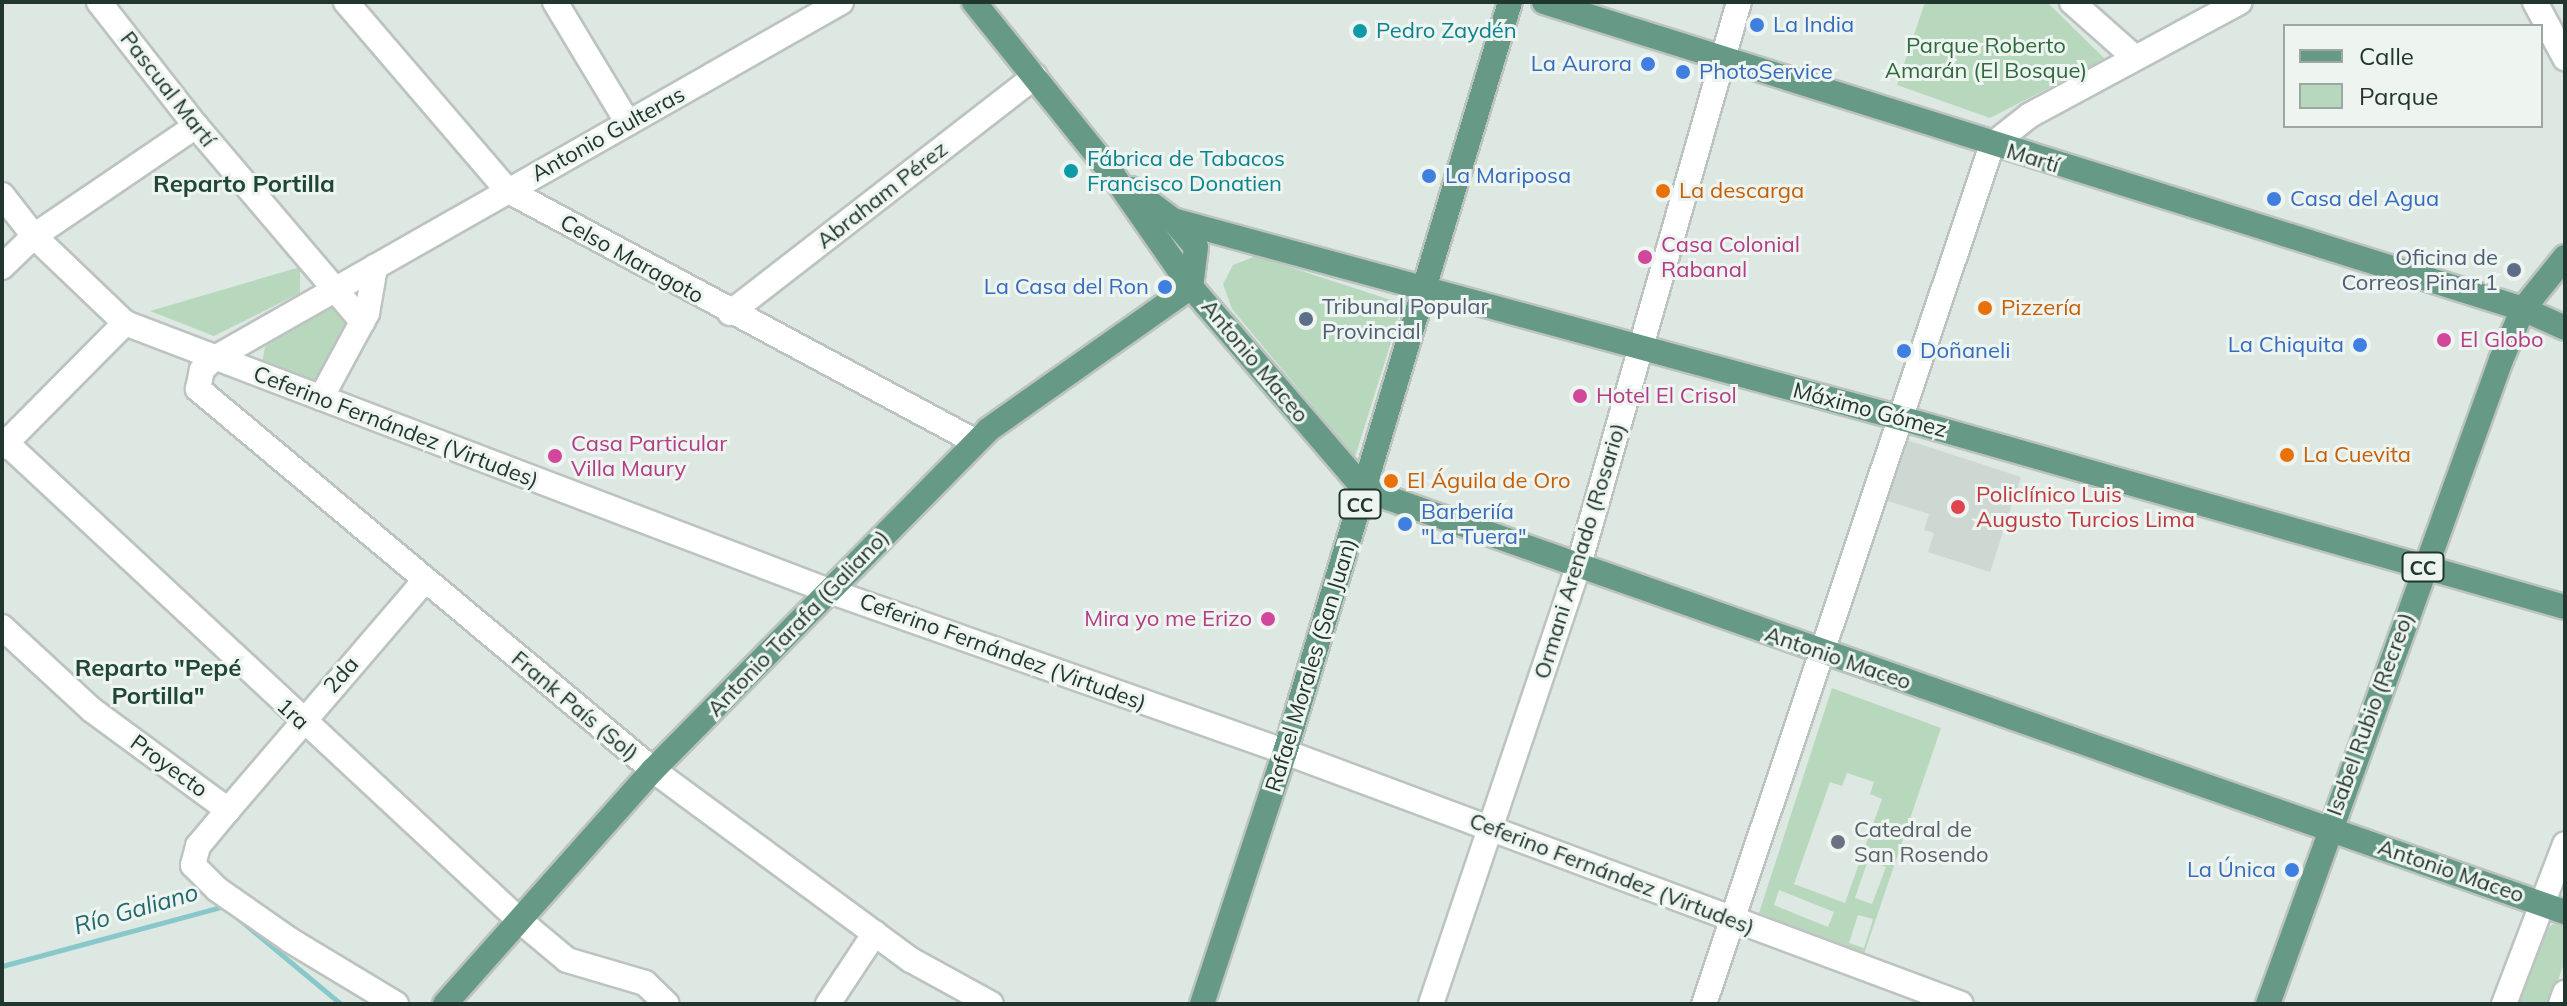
<!DOCTYPE html>
<html>
<head>
<meta charset="utf-8">
<style>
	body { margin:0 }
	#map { position:relative; width:2567px; height:1006px; overflow:hidden; background:#dee8e2; font-family:Mulish,sans-serif }
	div>[style] { position:absolute }
	.built>* { inset:0; background:#ccd8d1 }
	.green>* { inset:0; background:#b8d8bd }
	.stream>* { height:5px; margin:-2.5px; padding:0 2.5px; transform-origin:2.5px; border-radius:2.5px; background:#89c8ca }
	.roads { filter:drop-shadow(2px 0 #bcc3c0) drop-shadow(-2px 0 #bcc3c0) drop-shadow(0 2px #bcc3c0) drop-shadow(0 -2px #bcc3c0) }
	.minor>* { height:24px; margin:-12px; padding:0 12px; transform-origin:12px; border-radius:12px; background:#fff }
	.major>* { height:24px; margin:-12px; padding:0 12px; transform-origin:12px; border-radius:12px; background:#669a86 }
	.dots>* { width:22px; height:22px; translate:-50% -50%; box-sizing:border-box; border:4px solid #eef5f1; border-radius:50% }
	span { translate:-50% -50%; white-space:nowrap; text-align:center; line-height:1.15; -webkit-text-stroke:6px #eef5f1; paint-order:stroke }
	.shield-label span { padding:2px 6px; background:#eef5f1; border:2px solid; border-radius:6px; -webkit-text-stroke-width:0 }
	.shield-label { font-size:20px; color:#21362e; font-weight:700 }
	.shop-label { font-size:22px; color:#366cbe }
	.left { translate:0 -50%; text-align:left }
	.right { translate:-100% -50%; text-align:right }
	.culture-label { font-size:22px; color:#0d838f }
	.park-label { font-size:22px; color:#2f6a3e }
	.street-label { font-size:22px; color:#21362e }
	.food-label { font-size:22px; color:#c56008 }
	.hotel-label { font-size:22px; color:#b23c85 }
	.service-label { font-size:22px; color:#4e5e75 }
	.health-label { font-size:22px; color:#be3a42 }
	.worship-label { font-size:22px; color:#5b616d }
	.neighbourhood-label { font-size:24px; color:#1f4638; font-weight:700 }
	.water-label { font-size:24px; color:#21696d; font-style:italic }
	.frame { position:absolute; inset:0; border:4px solid #21362e; pointer-events:none }
	.legend { position:absolute; left:2283px; top:24px; width:260px; height:104px; box-sizing:border-box; background:#eef5f1; border:2px solid #9ca9a3; margin:0; padding:10px 14px; list-style:none; font-size:24px; color:#21362e }
	.legend li { display:flex; align-items:center; gap:16px; height:40px }
	.legend b { width:40px; border:2px solid #9ca9a3 }
</style>
</head>
<body>
<div id="map">
	<div class="built">
		<div style="clip-path:polygon(1904px 439px,2021px 477px,1990px 572px,1928px 552px,1934px 533px,1924px 530px,1929px 514px,1884px 500px)"></div>
	</div>
	<div class="green">
		<div style="clip-path:polygon(1925px 2px,2047px 2px,2105px 59px,1990px 118px,1897px 85px)"></div>
		<div style="clip-path:polygon(1256px 256px,1403px 304px,1355px 457px,1232px 309px,1223px 284px,1233px 265px)"></div>
		<div style="clip-path:polygon(300px 267px,300px 293px,214px 336px,150px 311px)"></div>
		<div style="clip-path:polygon(335px 298px,352px 319px,312px 385px,262px 363px,265px 347px)"></div>
		<div style="clip-path:polygon(evenodd,1832px 688px,1941px 728px,1864px 954px,1759px 913px,1832px 688px,1847px 773px,1874px 782px,1870px 794px,1882px 799px,1845px 903px,1794px 884px,1830px 782px,1842px 786px,1847px 773px,1832px 688px,1868px 860px,1886px 867px,1872px 904px,1855px 898px,1868px 860px,1832px 688px,1779px 890px,1834px 912px,1828px 927px,1774px 905px,1779px 890px,1832px 688px,1858px 915px,1873px 919px,1864px 948px,1849px 943px,1858px 915px)"></div>
		<div style="clip-path:polygon(2553px 924px,2565px 927px,2565px 961px,2549px 1004px,2516px 1004px,2544px 932px)"></div>
	</div>
	<div class="stream">
		<div style="left:234px;top:915px;width:139px;rotate:39.8deg"></div>
		<div style="left:2px;top:966px;width:230px;rotate:-15.1deg"></div>
	</div>
	<div class="roads">
		<div class="minor">
			<div style="left:99px;top:2px;width:157px;rotate:52deg"></div>
			<div style="left:196px;top:126px;width:257px;rotate:49.6deg"></div>
			<div style="left:346px;top:2px;width:248px;rotate:49.4deg"></div>
			<div style="left:507px;top:190px;width:532px;rotate:28.25deg"></div>
			<div style="left:555px;top:2px;width:141px;rotate:58.9deg"></div>
			<div style="left:841px;top:2px;width:722px;rotate:150.38deg"></div>
			<div style="left:213px;top:359px;width:16px;rotate:135deg"></div>
			<div style="left:202px;top:370px;width:19px;rotate:102deg"></div>
			<div style="left:198px;top:389px;width:593px;rotate:39.94deg"></div>
			<div style="left:653px;top:770px;width:320px;rotate:36.4deg"></div>
			<div style="left:911px;top:960px;width:91px;rotate:28.8deg"></div>
			<div style="left:2072px;top:2px;width:83px;rotate:41.6deg"></div>
			<div style="left:2535px;top:2px;width:64px;rotate:61.8deg"></div>
			<div style="left:2px;top:195px;width:52px;rotate:52deg"></div>
			<div style="left:34px;top:236px;width:126px;rotate:43.7deg"></div>
			<div style="left:125px;top:323px;width:753px;rotate:20.84deg"></div>
			<div style="left:829px;top:591px;width:484px;rotate:19.4deg"></div>
			<div style="left:1285px;top:752px;width:721px;rotate:20.44deg"></div>
			<div style="left:2px;top:267px;width:45px;rotate:-44.1deg"></div>
			<div style="left:34px;top:236px;width:196px;rotate:-34.2deg"></div>
			<div style="left:730px;top:313px;width:386px;rotate:-37.8deg"></div>
			<div style="left:321px;top:398px;width:97px;rotate:-61.6deg"></div>
			<div style="left:367px;top:313px;width:47px;rotate:-80.1deg"></div>
			<div style="left:2px;top:439px;width:705px;rotate:42.93deg"></div>
			<div style="left:518px;top:919px;width:64px;rotate:39.9deg"></div>
			<div style="left:567px;top:960px;width:81px;rotate:16.4deg"></div>
			<div style="left:645px;top:983px;width:30px;rotate:44deg"></div>
			<div style="left:2px;top:447px;width:175px;rotate:-45.2deg"></div>
			<div style="left:2px;top:627px;width:122px;rotate:42.7deg"></div>
			<div style="left:92px;top:710px;width:169px;rotate:36.3deg"></div>
			<div style="left:396px;top:1004px;width:124px;rotate:-148.9deg"></div>
			<div style="left:290px;top:940px;width:89px;rotate:-145.1deg"></div>
			<div style="left:217px;top:889px;width:34px;rotate:-135deg"></div>
			<div style="left:193px;top:865px;width:20px;rotate:-75deg"></div>
			<div style="left:198px;top:846px;width:47px;rotate:-50.2deg"></div>
			<div style="left:228px;top:810px;width:301px;rotate:-49.4deg"></div>
			<div style="left:828px;top:1004px;width:85px;rotate:-56.5deg"></div>
			<div style="left:1431px;top:1004px;width:460px;rotate:-71.4deg"></div>
			<div style="left:1578px;top:568px;width:588px;rotate:-74.12deg"></div>
			<div style="left:1704px;top:1004px;width:906px;rotate:-71.47deg"></div>
			<div style="left:1992px;top:145px;width:48px;rotate:-38.3deg"></div>
			<div style="left:2030px;top:115px;width:238px;rotate:-28.3deg"></div>
			<div style="left:2504px;top:1004px;width:171px;rotate:-69.1deg"></div>
			<div style="left:2561px;top:1004px;width:12px;rotate:-70deg"></div>
		</div>
		<div class="major">
			<div style="left:974px;top:2px;width:222px;rotate:51.2deg"></div>
			<div style="left:1113px;top:175px;width:136px;rotate:55.1deg"></div>
			<div style="left:1191px;top:287px;width:267px;rotate:49.4deg"></div>
			<div style="left:1365px;top:490px;width:1272px;rotate:19.38deg"></div>
			<div style="left:1544px;top:2px;width:1026px;rotate:17.41deg"></div>
			<div style="left:2523px;top:309px;width:46px;rotate:24.3deg"></div>
			<div style="left:1131px;top:189px;width:52px;rotate:36.4deg"></div>
			<div style="left:1173px;top:220px;width:35px;rotate:50deg"></div>
			<div style="left:1196px;top:247px;width:40px;rotate:97.1deg"></div>
			<div style="left:1173px;top:220px;width:758px;rotate:15.23deg"></div>
			<div style="left:1904px;top:419px;width:687px;rotate:15.88deg"></div>
			<div style="left:445px;top:1004px;width:313px;rotate:-48.4deg"></div>
			<div style="left:653px;top:770px;width:477px;rotate:-45.4deg"></div>
			<div style="left:988px;top:430px;width:248px;rotate:-35.2deg"></div>
			<div style="left:1202px;top:1004px;width:265px;rotate:-71.8deg"></div>
			<div style="left:1285px;top:752px;width:783px;rotate:-73.3deg"></div>
			<div style="left:2268px;top:1004px;width:685px;rotate:-70.11deg"></div>
			<div style="left:2501px;top:360px;width:56px;rotate:-66.7deg"></div>
			<div style="left:2523px;top:309px;width:67px;rotate:-51.1deg"></div>
		</div>
	</div>
	<div class="dots">
		<div style="left:1757px;top:25px;background:#3f7fe0"></div>
		<div style="left:1360px;top:31px;background:#0f9aa8"></div>
		<div style="left:1648px;top:64px;background:#3f7fe0"></div>
		<div style="left:1683px;top:72px;background:#3f7fe0"></div>
		<div style="left:1071px;top:171px;background:#0f9aa8"></div>
		<div style="left:1429px;top:176px;background:#3f7fe0"></div>
		<div style="left:1663px;top:191px;background:#e8710a"></div>
		<div style="left:2274px;top:199px;background:#3f7fe0"></div>
		<div style="left:1645px;top:257px;background:#d1479c"></div>
		<div style="left:2514px;top:270px;background:#5c6f8a"></div>
		<div style="left:1165px;top:287px;background:#3f7fe0"></div>
		<div style="left:1985px;top:308px;background:#e8710a"></div>
		<div style="left:1306px;top:319px;background:#5c6f8a"></div>
		<div style="left:2444px;top:340px;background:#d1479c"></div>
		<div style="left:2360px;top:345px;background:#3f7fe0"></div>
		<div style="left:1904px;top:351px;background:#3f7fe0"></div>
		<div style="left:1580px;top:396px;background:#d1479c"></div>
		<div style="left:2287px;top:455px;background:#e8710a"></div>
		<div style="left:555px;top:456px;background:#d1479c"></div>
		<div style="left:1391px;top:481px;background:#e8710a"></div>
		<div style="left:1958px;top:507px;background:#e0444e"></div>
		<div style="left:1405px;top:524px;background:#3f7fe0"></div>
		<div style="left:1268px;top:619px;background:#d1479c"></div>
		<div style="left:1838px;top:842px;background:#6b7280"></div>
		<div style="left:2292px;top:870px;background:#3f7fe0"></div>
	</div>
	<div class="shield-label">
		<span style="left:1360px;top:504px">CC</span>
		<span style="left:2423px;top:567px">CC</span>
	</div>
	<div class="shop-label">
		<span class="left" style="left:1773px;top:25px">La India</span>
		<span class="right" style="left:1632px;top:64px">La Aurora</span>
		<span class="left" style="left:1699px;top:72px">PhotoService</span>
		<span class="left" style="left:1445px;top:176px">La Mariposa</span>
		<span class="left" style="left:2290px;top:199px">Casa del Agua</span>
		<span class="right" style="left:1149px;top:287px">La Casa del Ron</span>
		<span class="right" style="left:2344px;top:345px">La Chiquita</span>
		<span class="left" style="left:1920px;top:351px">Doñaneli</span>
		<span class="left" style="left:1421px;top:524px">Barberiía<br>"La Tuera"</span>
		<span class="right" style="left:2276px;top:870px">La Única</span>
	</div>
	<div class="culture-label">
		<span class="left" style="left:1376px;top:31px">Pedro Zaydén</span>
		<span class="left" style="left:1087px;top:171px">Fábrica de Tabacos<br>Francisco Donatien</span>
	</div>
	<div class="park-label">
		<span style="left:1986px;top:58px">Parque Roberto<br>Amarán (El Bosque)</span>
	</div>
	<div class="street-label">
		<span style="left:168px;top:89px;rotate:52deg">Pascual Martí</span>
		<span style="left:608px;top:134px;rotate:-29deg">Antonio Gulteras</span>
		<span style="left:2033px;top:158px;rotate:17deg">Martí</span>
		<span style="left:882px;top:195px;rotate:-38deg">Abraham Pérez</span>
		<span style="left:632px;top:259px;rotate:29deg">Celso Maragoto</span>
		<span style="left:1255px;top:361px;rotate:50deg">Antonio Maceo</span>
		<span style="left:1870px;top:410px;rotate:15deg">Máximo Gómez</span>
		<span style="left:396px;top:427px;rotate:21deg">Ceferino Fernández (Virtudes)</span>
		<span style="left:1580px;top:551px;rotate:-73deg">Ormani Arenado (Rosario)</span>
		<span style="left:798px;top:623px;rotate:-46deg">Antonio Tarafa (Galiano)</span>
		<span style="left:1003px;top:652px;rotate:20deg">Ceferino Fernández (Virtudes)</span>
		<span style="left:1838px;top:658px;rotate:19deg">Antonio Maceo</span>
		<span style="left:1311px;top:665px;rotate:-73deg">Rafael Morales (San Juan)</span>
		<span style="left:341px;top:675px;rotate:-49deg">2da</span>
		<span style="left:575px;top:706px;rotate:40deg">Frank País (Sol)</span>
		<span style="left:293px;top:714px;rotate:43deg">1ra</span>
		<span style="left:2370px;top:714px;rotate:-70deg">Isabel Rubio (Recreo)</span>
		<span style="left:169px;top:766px;rotate:36deg">Proyecto</span>
		<span style="left:2451px;top:871px;rotate:19deg">Antonio Maceo</span>
		<span style="left:1612px;top:874px;rotate:21deg">Ceferino Fernández (Virtudes)</span>
	</div>
	<div class="food-label">
		<span class="left" style="left:1679px;top:191px">La descarga</span>
		<span class="left" style="left:2001px;top:308px">Pizzería</span>
		<span class="left" style="left:2303px;top:455px">La Cuevita</span>
		<span class="left" style="left:1407px;top:481px">El Águila de Oro</span>
	</div>
	<div class="hotel-label">
		<span class="left" style="left:1661px;top:257px">Casa Colonial<br>Rabanal</span>
		<span class="left" style="left:2460px;top:340px">El Globo</span>
		<span class="left" style="left:1596px;top:396px">Hotel El Crisol</span>
		<span class="left" style="left:571px;top:456px">Casa Particular<br>Villa Maury</span>
		<span class="right" style="left:1252px;top:619px">Mira yo me Erizo</span>
	</div>
	<div class="service-label">
		<span class="right" style="left:2498px;top:270px">Oficina de<br>Correos Pinar 1</span>
		<span class="left" style="left:1322px;top:319px">Tribunal Popular<br>Provincial</span>
	</div>
	<div class="health-label">
		<span class="left" style="left:1976px;top:507px">Policlínico Luis<br>Augusto Turcios Lima</span>
	</div>
	<div class="worship-label">
		<span class="left" style="left:1854px;top:842px">Catedral de<br>San Rosendo</span>
	</div>
	<div class="neighbourhood-label">
		<span style="left:244px;top:184px">Reparto Portilla</span>
		<span style="left:158px;top:682px">Reparto "Pepé<br>Portilla"</span>
	</div>
	<div class="water-label">
		<span style="left:136px;top:909px;rotate:-16deg">Río Galiano</span>
	</div>
	<div class="frame"></div>
	<ul class="legend">
	<li><b style="height:10px;background:#669a86"></b>Calle</li>
	<li><b style="height:22px;background:#b8d8bd"></b>Parque</li>
	</ul>
</div>
</body>
</html>
